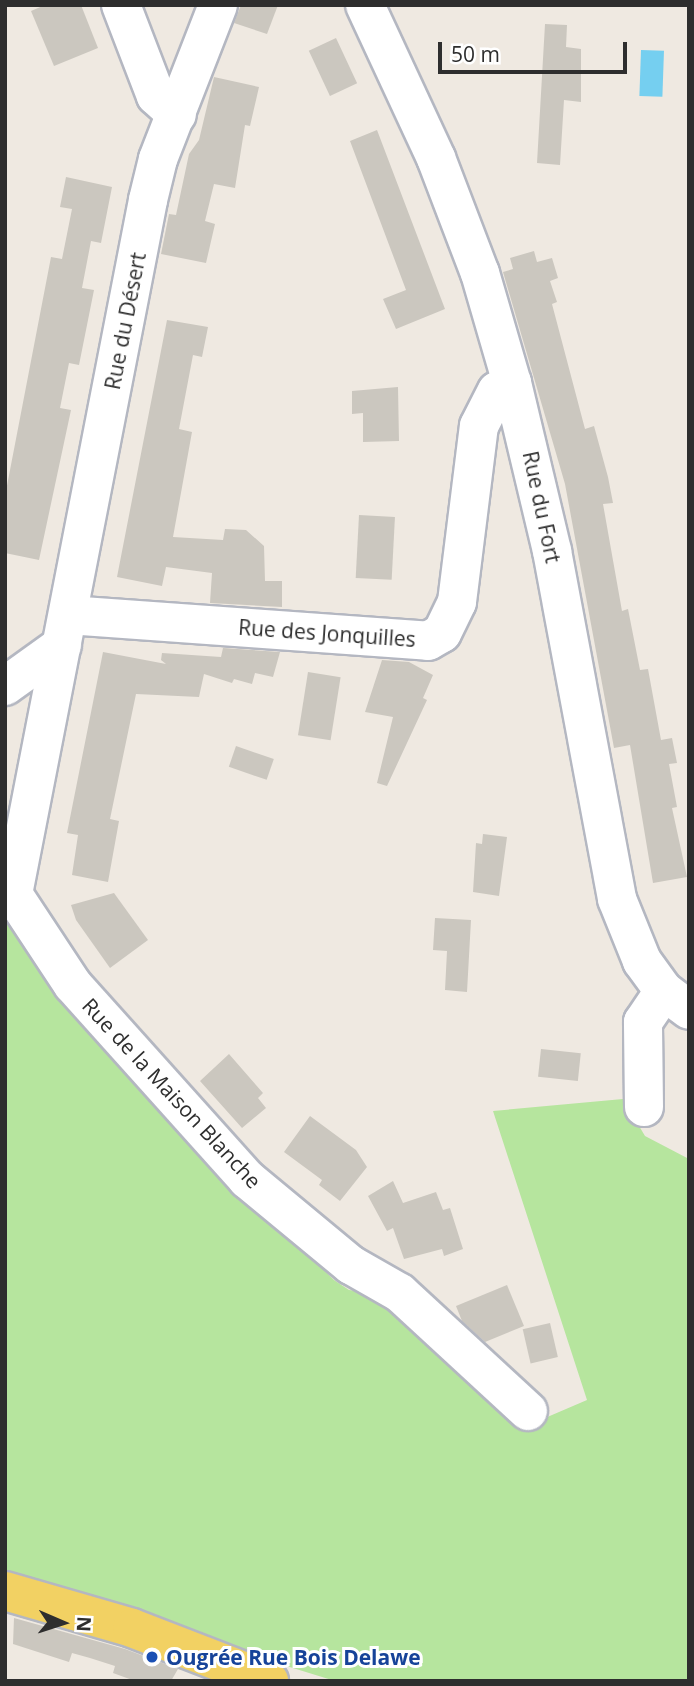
<!DOCTYPE html>
<html>
<head>
<meta charset="utf-8">
<style>
	body { margin:0 }
	#map { position:relative; width:694px; height:1686px; overflow:hidden; background:#efe9e1; font-family:"Open Sans",sans-serif }
	div>[style] { position:absolute }
	.green>* { inset:0; background:#b6e59e }
	.water>* { inset:0; background:#75cff0; transform-origin:0 0 }
	.building>* { inset:0; background:#cbc7bf; transform-origin:0 0 }
	.roads { filter:drop-shadow(2px 0 #b4b7c1) drop-shadow(-2px 0 #b4b7c1) drop-shadow(0 2px #b4b7c1) drop-shadow(0 -2px #b4b7c1) }
	.minor>* { height:38px; margin:-19px; padding:0 19px; transform-origin:19px; border-radius:19px; background:#fff }
	.major>* { height:38px; margin:-19px; padding:0 19px; transform-origin:19px; border-radius:19px; background:#f2d163 }
	.dots>* { width:19px; height:19px; translate:-50% -50%; box-sizing:border-box; border:4px solid #fff; border-radius:50% }
	span { translate:-50% -50%; white-space:nowrap; text-align:center; line-height:1.15; -webkit-text-stroke:6px #fff; paint-order:stroke }
	.street-label { font-size:21px; color:#2e2e2e }
	.transit-label { font-size:21px; color:#164399; font-weight:700 }
	.left { translate:0 -50%; text-align:left }
	.frame { position:absolute; inset:0; border:7px solid #2e2e2e; pointer-events:none }
	.north { position:absolute; left:28px; top:1588px; width:70px; height:70px; -webkit-text-stroke:5px #fff; paint-order:stroke; rotate:93deg; font-size:19px; font-weight:700; line-height:28px; text-align:center; color:#2e2e2e }
	.north::after { content:''; display:block; margin:auto; width:24px; height:32px; background:#2e2e2e; clip-path:polygon(50% 0,100% 100%,50% 72%,0 100%) }
	.scale { position:absolute; left:438px; top:42px; width:189px; height:32px; box-sizing:border-box; border:4px solid #2e2e2e; border-top:0; padding-left:9px; font-size:21px; line-height:24px; white-space:nowrap; color:#2e2e2e; -webkit-text-stroke:5px #fff; paint-order:stroke }
</style>
</head>
<body>
<div id="map">
	<div class="green">
		<div style="clip-path:polygon(5px 905px,235px 1182px,334px 1280px,349px 1290px,387px 1295px,545px 1418px,587px 1400px,493px 1111px,623px 1099px,645px 1136px,689px 1159px,689px 1681px,335px 1681px,5px 1579px)"></div>
	</div>
	<div class="water">
		<div style="left:641px;top:50px;width:23px;height:46px;rotate:2deg"></div>
	</div>
	<div class="building">
		<div style="clip-path:polygon(45px 5px,81px 5px,98px 48px,54px 66px,31px 11px)"></div>
		<div style="clip-path:polygon(241px 5px,278px 5px,267px 34px,234px 23px)"></div>
		<div style="clip-path:polygon(545px 24px,567px 25px,566px 47px,581px 49px,581px 102px,564px 100px,560px 165px,537px 163px)"></div>
		<div style="left:336px;top:38px;width:50px;height:30px;rotate:65deg"></div>
		<div style="clip-path:polygon(214px 77px,259px 87px,250px 126px,245px 125px,235px 188px,214px 184px,205px 221px,215px 224px,206px 263px,161px 254px,169px 214px,176px 215px,189px 154px,199px 140px)"></div>
		<div style="clip-path:polygon(377px 130px,445px 309px,396px 329px,383px 299px,406px 290px,350px 141px)"></div>
		<div style="clip-path:polygon(66px 177px,112px 187px,101px 243px,91px 241px,82px 288px,94px 290px,79px 365px,69px 363px,60px 408px,71px 410px,39px 560px,5px 553px,5px 496px,51px 257px,62px 259px,72px 209px,60px 207px)"></div>
		<div style="clip-path:polygon(534px 251px,537px 262px,552px 258px,558px 278px,550px 281px,557px 302px,552px 304px,585px 429px,594px 426px,608px 477px,613px 503px,603px 504px,622px 611px,628px 609px,640px 670px,648px 669px,661px 740px,672px 738px,677px 763px,669px 764px,677px 807px,672px 808px,687px 877px,653px 883px,630px 745px,614px 748px,565px 484px,503px 272px,513px 269px,510px 258px)"></div>
		<div style="clip-path:polygon(167px 320px,208px 327px,202px 357px,193px 355px,179px 429px,192px 432px,173px 537px,223px 540px,225px 529px,246px 530px,264px 546px,265px 581px,282px 581px,282px 607px,210px 603px,212px 573px,166px 567px,162px 586px,117px 577px)"></div>
		<div style="clip-path:polygon(398px 387px,399px 441px,363px 442px,363px 413px,352px 414px,352px 391px)"></div>
		<div style="left:359px;top:515px;width:36px;height:63px;rotate:3deg"></div>
		<div style="clip-path:polygon(223px 648px,280px 652px,273px 677px,255px 673px,252px 684px,234px 679px,232px 683px,204px 674px,199px 697px,136px 694px,110px 819px,119px 821px,108px 882px,72px 875px,78px 835px,67px 833px,103px 652px,166px 664px,161px 660px,162px 653px,221px 657px)"></div>
		<div style="clip-path:polygon(382px 660px,409px 662px,433px 675px,423px 698px,427px 700px,387px 786px,377px 783px,393px 717px,365px 712px)"></div>
		<div style="left:308px;top:672px;width:33px;height:64px;rotate:9deg"></div>
		<div style="left:236px;top:746px;width:40px;height:22px;rotate:19deg"></div>
		<div style="clip-path:polygon(483px 834px,507px 837px,499px 896px,473px 892px,476px 843px,482px 844px)"></div>
		<div style="clip-path:polygon(114px 893px,148px 940px,110px 968px,76px 920px,71px 905px)"></div>
		<div style="clip-path:polygon(435px 918px,471px 920px,467px 992px,445px 990px,447px 951px,433px 950px)"></div>
		<div style="left:541px;top:1049px;width:40px;height:28px;rotate:6deg"></div>
		<div style="clip-path:polygon(229px 1054px,263px 1093px,258px 1098px,266px 1108px,242px 1128px,200px 1081px)"></div>
		<div style="clip-path:polygon(310px 1116px,356px 1150px,367px 1167px,340px 1201px,319px 1185px,322px 1180px,284px 1152px)"></div>
		<div style="clip-path:polygon(393px 1181px,403px 1203px,436px 1192px,443px 1210px,450px 1208px,463px 1249px,444px 1256px,442px 1249px,404px 1259px,393px 1228px,387px 1231px,368px 1196px)"></div>
		<div style="clip-path:polygon(507px 1285px,524px 1326px,485px 1342px,462px 1321px,456px 1306px)"></div>
		<div style="left:550px;top:1323px;width:35px;height:28px;rotate:77deg"></div>
		<div style="clip-path:polygon(14px 1618px,125px 1649px,178px 1669px,171px 1681px,135px 1681px,113px 1673px,115px 1666px,90px 1658px,72px 1653px,69px 1662px,13px 1644px)"></div>
	</div>
	<div class="roads">
		<div class="minor">
			<div style="left:121px;top:5px;width:97px;rotate:69deg"></div>
			<div style="left:156px;top:96px;width:28px;rotate:42deg"></div>
			<div style="left:365px;top:5px;width:169px;rotate:65.1deg"></div>
			<div style="left:436px;top:158px;width:123px;rotate:69.1deg"></div>
			<div style="left:480px;top:273px;width:115px;rotate:73.8deg"></div>
			<div style="left:512px;top:383px;width:173px;rotate:76.6deg"></div>
			<div style="left:552px;top:551px;width:354px;rotate:79.4deg"></div>
			<div style="left:617px;top:899px;width:67px;rotate:68deg"></div>
			<div style="left:642px;top:961px;width:37px;rotate:54deg"></div>
			<div style="left:664px;top:991px;width:31px;rotate:37deg"></div>
			<div style="left:68px;top:615px;width:361px;rotate:4.1deg"></div>
			<div style="left:428px;top:641px;width:16px;rotate:-30deg"></div>
			<div style="left:442px;top:633px;width:34px;rotate:-64deg"></div>
			<div style="left:457px;top:602px;width:177px;rotate:-82.9deg"></div>
			<div style="left:479px;top:426px;width:39px;rotate:-63deg"></div>
			<div style="left:497px;top:391px;width:17px;rotate:-28deg"></div>
			<div style="left:5px;top:686px;width:70px;rotate:-35.7deg"></div>
			<div style="left:5px;top:882px;width:123px;rotate:56.6deg"></div>
			<div style="left:73px;top:985px;width:261px;rotate:48.1deg"></div>
			<div style="left:247px;top:1179px;width:135px;rotate:39.6deg"></div>
			<div style="left:351px;top:1265px;width:56px;rotate:29.7deg"></div>
			<div style="left:400px;top:1293px;width:174px;rotate:42.7deg"></div>
			<div style="left:13px;top:894px;width:707px;rotate:-78.99deg"></div>
			<div style="left:148px;top:200px;width:42px;rotate:-76.3deg"></div>
			<div style="left:158px;top:159px;width:165px;rotate:-68.7deg"></div>
			<div style="left:644px;top:1107px;width:85px;rotate:-90.7deg"></div>
			<div style="left:643px;top:1022px;width:37px;rotate:-56deg"></div>
		</div>
		<div class="major">
			<div style="left:5px;top:1591px;width:132px;rotate:16.2deg"></div>
			<div style="left:132px;top:1628px;width:147px;rotate:21.1deg"></div>
		</div>
	</div>
	<div class="dots">
		<div style="left:152px;top:1657px;background:#1a4fb4"></div>
	</div>
	<div class="street-label">
		<span style="left:125px;top:321px;rotate:-79deg">Rue du Désert</span>
		<span style="left:542px;top:507px;rotate:78deg">Rue du Fort</span>
		<span style="left:327px;top:633px;rotate:4deg">Rue des Jonquilles</span>
		<span style="left:172px;top:1093px;rotate:47deg">Rue de la Maison Blanche</span>
	</div>
	<div class="transit-label">
		<span class="left" style="left:166px;top:1657px">Ougrée Rue Bois Delawe</span>
	</div>
	<div class="frame"></div>
	<div class="north">N</div>
	<div class="scale">50 m</div>
</div>
</body>
</html>
